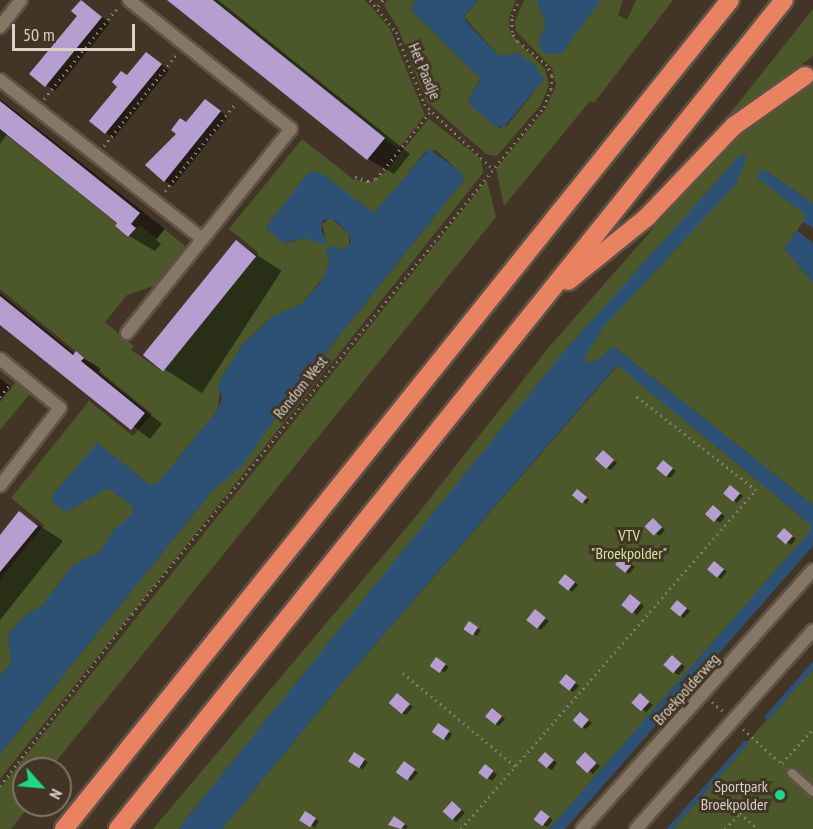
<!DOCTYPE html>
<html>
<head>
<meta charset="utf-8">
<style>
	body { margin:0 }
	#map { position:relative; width:813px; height:829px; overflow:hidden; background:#433526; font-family:"PT Sans Narrow",sans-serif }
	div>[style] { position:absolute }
	.green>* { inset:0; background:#4c582a }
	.water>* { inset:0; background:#2d5175 }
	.shadow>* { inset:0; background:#0007; transform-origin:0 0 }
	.stream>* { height:5px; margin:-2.5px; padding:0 2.5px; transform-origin:2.5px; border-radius:2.5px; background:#2d5175 }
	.building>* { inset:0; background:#b69fd0; transform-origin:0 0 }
	.path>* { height:3px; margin-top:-1.5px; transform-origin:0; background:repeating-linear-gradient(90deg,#8b7f73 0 1.5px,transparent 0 6px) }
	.roads { filter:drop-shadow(2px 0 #5e5246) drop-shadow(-2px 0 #5e5246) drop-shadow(0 2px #5e5246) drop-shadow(0 -2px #5e5246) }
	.service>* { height:8px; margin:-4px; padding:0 4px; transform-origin:4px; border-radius:4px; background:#867665 }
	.minor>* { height:12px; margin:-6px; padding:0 6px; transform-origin:6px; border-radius:6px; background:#867665 }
	.motorway>* { height:18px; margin:-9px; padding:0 9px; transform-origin:9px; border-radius:9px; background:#e98261 }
	.dots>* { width:16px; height:16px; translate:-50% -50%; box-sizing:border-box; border:3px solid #433526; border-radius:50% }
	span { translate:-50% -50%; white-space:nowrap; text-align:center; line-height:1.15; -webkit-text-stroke:6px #433526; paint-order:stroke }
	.street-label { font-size:16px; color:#d9d0c7 }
	.park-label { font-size:16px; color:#d1e79a }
	.poi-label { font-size:16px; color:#d9d0c7 }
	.right { translate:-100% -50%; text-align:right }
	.north { position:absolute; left:12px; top:757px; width:60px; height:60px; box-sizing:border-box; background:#433526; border:2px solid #7f7366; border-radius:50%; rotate:117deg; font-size:16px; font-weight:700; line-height:24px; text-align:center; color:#d9d0c7 }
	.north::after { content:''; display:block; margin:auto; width:21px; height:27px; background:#1fd887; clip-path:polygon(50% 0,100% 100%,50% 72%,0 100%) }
	.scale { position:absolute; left:12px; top:24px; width:123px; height:27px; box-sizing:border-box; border:3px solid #d9d0c7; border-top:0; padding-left:8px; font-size:18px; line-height:21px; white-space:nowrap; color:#d9d0c7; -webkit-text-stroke:4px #433526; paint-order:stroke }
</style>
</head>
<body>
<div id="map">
	<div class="green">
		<div style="clip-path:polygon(213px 0,365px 0,390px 29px,425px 115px,398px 149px)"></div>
		<div style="clip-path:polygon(388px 0,416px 0,411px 10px,481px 78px,469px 99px,470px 105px,499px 128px,507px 126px,544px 79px,518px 54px,499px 56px,464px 17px,478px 0,516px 0,509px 17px,510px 33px,545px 69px,549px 85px,540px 106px,497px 156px,486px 154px,426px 101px,398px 28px,384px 5px)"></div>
		<div style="clip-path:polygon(524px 0,623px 0,618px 15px,627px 20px,636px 0,673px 0,594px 103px,590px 101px,504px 206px,496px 169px,545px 110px,556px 85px,552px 68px,516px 31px,515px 21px)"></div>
		<div style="clip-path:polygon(813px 9px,813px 56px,743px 108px,705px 145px)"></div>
		<div style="clip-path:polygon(813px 81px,813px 204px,762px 168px,807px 216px,784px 249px,813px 282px,813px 505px,613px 346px,601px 358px,589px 363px,582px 360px,602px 329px,588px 324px,178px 829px,153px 829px,413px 520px,549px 347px,722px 150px,757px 116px)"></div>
		<div style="clip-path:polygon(429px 119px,481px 159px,483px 173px,0 779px,0 754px,213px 490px,243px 464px,284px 405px,463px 181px,463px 175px,436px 150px,425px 152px,378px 211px,371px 213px,314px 171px,266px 227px,268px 230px,286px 243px,305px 238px,326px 239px,322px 224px,331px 218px,349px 234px,349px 246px,340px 250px,332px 246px,328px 271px,302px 304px,273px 316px,243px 344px,221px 379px,218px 410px,158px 483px,150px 485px,97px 443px,66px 512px,108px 488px,132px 506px,134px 515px,113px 531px,100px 552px,73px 565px,42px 606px,23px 617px,8px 635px,11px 663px,0 676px,0 579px,44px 525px,11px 498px,89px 401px,133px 436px,152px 414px,0 289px,0 130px,116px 223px,115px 226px,128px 238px,139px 225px,157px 238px,164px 229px,185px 246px,154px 286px,127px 295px,105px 322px,134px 346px,131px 350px,162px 371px,259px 253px,229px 229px,302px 139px,353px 179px,370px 183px,384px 173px)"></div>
		<div style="clip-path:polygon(487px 180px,496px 217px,50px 769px,24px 769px,24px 805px,30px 805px,11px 829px,0 829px,0 788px)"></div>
		<div style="clip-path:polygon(618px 365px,810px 524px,810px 532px,549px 829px,222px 829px,352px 671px)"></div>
		<div style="clip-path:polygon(16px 382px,30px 394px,0 430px,0 402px)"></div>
		<div style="clip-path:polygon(813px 666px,813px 829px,668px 829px,766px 721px)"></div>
	</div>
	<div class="water">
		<div style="clip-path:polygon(416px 0,478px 0,464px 16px,467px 23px,499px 56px,518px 53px,535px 65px,544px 79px,504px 127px,495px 126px,470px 105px,469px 99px,481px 79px,411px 10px)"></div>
		<div style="clip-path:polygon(536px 0,601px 0,561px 54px,545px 54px,538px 43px,546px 24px)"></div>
		<div style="clip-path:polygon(429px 149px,462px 173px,463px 181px,284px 405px,243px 465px,213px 490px,0 754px,0 676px,11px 663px,8px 635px,23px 617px,42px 606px,73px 565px,100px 552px,113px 531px,134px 512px,132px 506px,108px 488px,66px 512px,52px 502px,52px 496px,97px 443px,150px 485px,158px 483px,218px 410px,222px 399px,218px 384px,243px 344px,273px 316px,302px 304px,322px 280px,329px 264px,326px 249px,332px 246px,343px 250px,351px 242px,349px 234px,335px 220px,323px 220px,321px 230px,327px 241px,324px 245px,305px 238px,282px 243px,266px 227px,308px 173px,318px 171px,374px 213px)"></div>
		<div style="clip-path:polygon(741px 154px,747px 158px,736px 184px,602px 329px,583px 360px,589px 363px,601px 358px,613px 346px,813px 505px,813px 546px,565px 829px,549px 829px,810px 531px,810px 524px,617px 365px,352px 671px,222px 829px,178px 829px,561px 355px)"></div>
		<div style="clip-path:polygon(762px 168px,813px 204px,813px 228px,803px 222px,806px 215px,757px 178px)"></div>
		<div style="clip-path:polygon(797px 230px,813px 243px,813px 282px,784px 249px)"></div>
	</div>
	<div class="shadow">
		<div style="clip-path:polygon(169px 0,218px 0,410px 154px,394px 174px,368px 159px)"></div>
		<div style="clip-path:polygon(81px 1px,110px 23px,55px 91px,32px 74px,79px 16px)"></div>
		<div style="clip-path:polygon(146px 54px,169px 70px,114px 138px,106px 133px,128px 76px)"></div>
		<div style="clip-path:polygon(0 99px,165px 229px,156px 240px,161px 244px,155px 251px,129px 236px,117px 226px,120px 223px,8px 133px,0 144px)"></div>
		<div style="clip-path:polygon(214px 106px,228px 117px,173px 186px,164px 181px)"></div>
		<div style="left:237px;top:242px;width:53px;height:146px;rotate:33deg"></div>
		<div style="clip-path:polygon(0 293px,75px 354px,94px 364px,101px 369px,98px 372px,162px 424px,150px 439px,0 323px)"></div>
		<div style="clip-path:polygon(0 378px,11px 387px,0 400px)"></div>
		<div style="clip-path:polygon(607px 454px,617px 463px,611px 470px,607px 468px)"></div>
		<div style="clip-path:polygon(667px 464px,676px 471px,670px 478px,666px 476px)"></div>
		<div style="clip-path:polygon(734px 489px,743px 496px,737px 503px,733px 500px)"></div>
		<div style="clip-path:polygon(581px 493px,589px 500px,586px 504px,574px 495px)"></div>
		<div style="clip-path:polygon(717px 510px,725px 517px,720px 523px,707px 514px)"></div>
		<div style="clip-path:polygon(20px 513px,63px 541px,0 620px,0 538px)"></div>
		<div style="clip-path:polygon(657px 522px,665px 530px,660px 536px,647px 527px)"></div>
		<div style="clip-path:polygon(789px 533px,796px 539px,791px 545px,779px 537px)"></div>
		<div style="clip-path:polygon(626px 561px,635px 567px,629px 574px,617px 565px)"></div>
		<div style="clip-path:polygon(719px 565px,727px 572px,721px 579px,718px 577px)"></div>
		<div style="clip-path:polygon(569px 578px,578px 585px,572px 592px,568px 589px)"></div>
		<div style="clip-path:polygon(634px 598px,644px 606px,637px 615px,633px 612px)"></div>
		<div style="clip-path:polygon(681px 604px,690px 611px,684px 618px,680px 616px)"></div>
		<div style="clip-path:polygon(539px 614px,549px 621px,541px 630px,537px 628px)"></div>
		<div style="clip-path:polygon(469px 623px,481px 630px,477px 636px,466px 628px)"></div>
		<div style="left:437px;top:659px;width:14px;height:7px;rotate:34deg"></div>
		<div style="clip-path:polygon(676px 659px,685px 667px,679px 675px,675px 673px)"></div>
		<div style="clip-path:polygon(570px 678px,579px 686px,573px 692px,561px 682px)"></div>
		<div style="clip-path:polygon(401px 697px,413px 707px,406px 715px,402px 713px)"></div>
		<div style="clip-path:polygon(644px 697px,653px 705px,646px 712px,643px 710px)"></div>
		<div style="clip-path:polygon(497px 712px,505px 719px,499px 726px,496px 724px)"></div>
		<div style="clip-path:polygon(584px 716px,592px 723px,586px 729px,583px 727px)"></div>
		<div style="left:439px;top:725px;width:16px;height:8px;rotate:35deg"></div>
		<div style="left:355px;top:754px;width:15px;height:9px;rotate:32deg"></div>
		<div style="clip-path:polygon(549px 756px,557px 763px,552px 770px,548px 768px)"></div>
		<div style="clip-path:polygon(589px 756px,600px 766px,593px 774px,578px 763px)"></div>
		<div style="clip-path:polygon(408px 765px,418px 773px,411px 781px,397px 771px)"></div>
		<div style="clip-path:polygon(489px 768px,497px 775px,492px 781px,479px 772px)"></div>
		<div style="clip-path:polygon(457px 805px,465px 813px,456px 822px,453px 819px)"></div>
		<div style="left:305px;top:813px;width:16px;height:8px;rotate:30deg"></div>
		<div style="clip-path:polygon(545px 814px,553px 820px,547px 827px,535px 819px)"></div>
		<div style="clip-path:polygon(399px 820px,408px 827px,406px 829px,390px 824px)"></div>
	</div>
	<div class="stream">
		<div style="left:767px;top:717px;width:70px;rotate:-49deg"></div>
		<div style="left:669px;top:829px;width:115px;rotate:-48.5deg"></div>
	</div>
	<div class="building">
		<div style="clip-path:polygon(81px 0,102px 17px,45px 87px,29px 74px,77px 16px,71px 11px)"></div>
		<div style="clip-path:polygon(167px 0,213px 0,385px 138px,367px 160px)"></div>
		<div style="clip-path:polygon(146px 52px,162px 64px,105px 134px,89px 121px,117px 87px,112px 82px,121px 71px,127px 75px)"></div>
		<div style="clip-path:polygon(205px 99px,221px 111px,164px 182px,145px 165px,176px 134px,171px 130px,180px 118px,186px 122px)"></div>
		<div style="clip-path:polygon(0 101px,140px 213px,131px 224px,136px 228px,128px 237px,115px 226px,117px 223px,0 129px)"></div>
		<div style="left:236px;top:240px;width:26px;height:148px;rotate:39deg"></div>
		<div style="clip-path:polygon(0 296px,73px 355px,76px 351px,84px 358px,81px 361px,145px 413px,131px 430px,0 325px)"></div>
		<div style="left:603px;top:450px;width:15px;height:12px;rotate:42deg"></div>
		<div style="left:663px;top:460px;width:13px;height:11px;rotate:39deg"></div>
		<div style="left:730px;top:485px;width:13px;height:11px;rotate:39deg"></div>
		<div style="left:577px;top:489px;width:13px;height:8px;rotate:39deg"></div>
		<div style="left:713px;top:505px;width:12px;height:12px;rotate:42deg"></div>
		<div style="clip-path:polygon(19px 511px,38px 526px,0 572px,0 535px)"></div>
		<div style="left:653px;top:518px;width:13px;height:12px;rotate:45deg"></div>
		<div style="left:784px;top:528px;width:12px;height:11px;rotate:42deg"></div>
		<div style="left:622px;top:556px;width:13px;height:11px;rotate:39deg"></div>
		<div style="left:714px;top:561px;width:13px;height:11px;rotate:39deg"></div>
		<div style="left:565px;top:574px;width:13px;height:11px;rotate:39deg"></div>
		<div style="left:630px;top:594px;width:14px;height:14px;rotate:39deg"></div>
		<div style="left:677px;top:600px;width:13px;height:11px;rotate:39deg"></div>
		<div style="left:535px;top:609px;width:14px;height:14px;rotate:39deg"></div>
		<div style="left:469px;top:621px;width:11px;height:10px;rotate:34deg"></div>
		<div style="left:672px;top:655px;width:13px;height:13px;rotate:42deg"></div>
		<div style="left:436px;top:657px;width:12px;height:11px;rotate:35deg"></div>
		<div style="left:566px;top:674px;width:13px;height:11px;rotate:39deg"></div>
		<div style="left:397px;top:693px;width:17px;height:13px;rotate:40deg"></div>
		<div style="left:640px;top:693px;width:13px;height:13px;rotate:42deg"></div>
		<div style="left:492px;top:708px;width:13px;height:11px;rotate:39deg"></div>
		<div style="left:580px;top:712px;width:12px;height:11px;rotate:42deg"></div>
		<div style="left:438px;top:723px;width:14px;height:11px;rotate:34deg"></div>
		<div style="left:354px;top:752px;width:13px;height:11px;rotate:32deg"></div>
		<div style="left:545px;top:752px;width:12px;height:11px;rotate:42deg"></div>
		<div style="left:585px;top:752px;width:16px;height:14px;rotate:43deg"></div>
		<div style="left:404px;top:761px;width:14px;height:14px;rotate:36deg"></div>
		<div style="left:485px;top:764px;width:11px;height:11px;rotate:38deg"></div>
		<div style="left:452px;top:801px;width:13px;height:14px;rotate:42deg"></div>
		<div style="left:541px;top:810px;width:11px;height:12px;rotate:38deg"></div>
		<div style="left:305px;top:811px;width:13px;height:11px;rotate:32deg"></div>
		<div style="clip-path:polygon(394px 816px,405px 824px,401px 829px,388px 825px)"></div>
	</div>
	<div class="path">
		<div style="left:370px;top:0;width:41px;rotate:50.9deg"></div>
		<div style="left:396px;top:32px;width:77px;rotate:68.7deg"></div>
		<div style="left:424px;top:104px;width:93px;rotate:43.3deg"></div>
		<div style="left:378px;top:6px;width:8px;rotate:-50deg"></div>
		<div style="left:44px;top:99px;width:119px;rotate:-51.1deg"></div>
		<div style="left:104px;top:146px;width:116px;rotate:-51.6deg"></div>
		<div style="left:355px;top:177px;width:14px;rotate:17deg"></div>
		<div style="left:368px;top:181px;width:8px;rotate:-14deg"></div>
		<div style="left:376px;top:179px;width:86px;rotate:-51.1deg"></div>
		<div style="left:165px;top:191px;width:113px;rotate:-51.1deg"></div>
		<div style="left:0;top:397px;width:16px;rotate:-52deg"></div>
		<div style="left:403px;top:673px;width:146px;rotate:39.7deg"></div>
		<div style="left:712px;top:702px;width:14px;rotate:39deg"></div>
		<div style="left:743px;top:729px;width:54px;rotate:42deg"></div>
		<div style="left:782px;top:763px;width:46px;rotate:-47.6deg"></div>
		<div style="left:0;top:786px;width:217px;rotate:-52.5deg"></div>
		<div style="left:132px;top:614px;width:653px;rotate:-50.9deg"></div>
		<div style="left:544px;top:107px;width:19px;rotate:-69deg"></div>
		<div style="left:551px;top:89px;width:14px;rotate:-86deg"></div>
		<div style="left:552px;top:75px;width:11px;rotate:-117deg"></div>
		<div style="left:547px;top:65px;width:38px;rotate:-141deg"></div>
		<div style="left:517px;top:41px;width:10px;rotate:-119deg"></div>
		<div style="left:512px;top:32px;width:16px;rotate:-90deg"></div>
		<div style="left:512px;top:16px;width:17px;rotate:-66deg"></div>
		<div style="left:461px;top:829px;width:449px;rotate:-49deg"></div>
		<div style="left:756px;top:490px;width:152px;rotate:-141.9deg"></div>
		<div style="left:725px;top:829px;width:22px;rotate:-47deg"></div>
		<div style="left:740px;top:813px;width:24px;rotate:42deg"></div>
	</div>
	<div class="roads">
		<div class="service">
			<div style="left:792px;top:773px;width:28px;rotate:42deg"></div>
		</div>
		<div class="minor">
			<div style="left:0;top:27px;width:34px;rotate:-52deg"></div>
			<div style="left:0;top:80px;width:258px;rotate:38.1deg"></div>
			<div style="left:127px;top:333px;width:262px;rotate:-51.2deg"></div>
			<div style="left:291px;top:129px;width:207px;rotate:-141.5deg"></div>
			<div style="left:0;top:359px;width:77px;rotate:39.2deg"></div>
			<div style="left:60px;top:408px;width:98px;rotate:127.6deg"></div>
			<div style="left:582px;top:829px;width:347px;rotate:-48.3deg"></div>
			<div style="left:636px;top:829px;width:266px;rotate:-48.3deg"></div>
		</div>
		<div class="motorway">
			<div style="left:568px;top:281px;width:102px;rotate:-39deg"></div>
			<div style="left:647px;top:217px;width:126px;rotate:-46.3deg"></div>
			<div style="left:734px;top:126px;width:87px;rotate:-35.2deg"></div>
			<div style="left:64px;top:829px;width:1063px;rotate:-51.22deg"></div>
			<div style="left:118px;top:829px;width:1063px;rotate:-51.22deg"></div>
		</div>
	</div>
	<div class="dots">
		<div style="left:780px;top:795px;background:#1fd887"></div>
	</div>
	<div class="street-label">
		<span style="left:425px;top:71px;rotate:67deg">Het Paadje</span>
		<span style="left:300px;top:387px;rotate:-51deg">Rondom West</span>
		<span style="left:686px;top:689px;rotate:-48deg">Broekpolderweg</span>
	</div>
	<div class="park-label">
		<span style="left:629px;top:544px">VTV<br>"Broekpolder"</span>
	</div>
	<div class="poi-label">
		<span class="right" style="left:768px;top:795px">Sportpark<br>Broekpolder</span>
	</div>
	<div class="north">N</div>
	<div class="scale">50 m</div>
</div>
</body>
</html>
